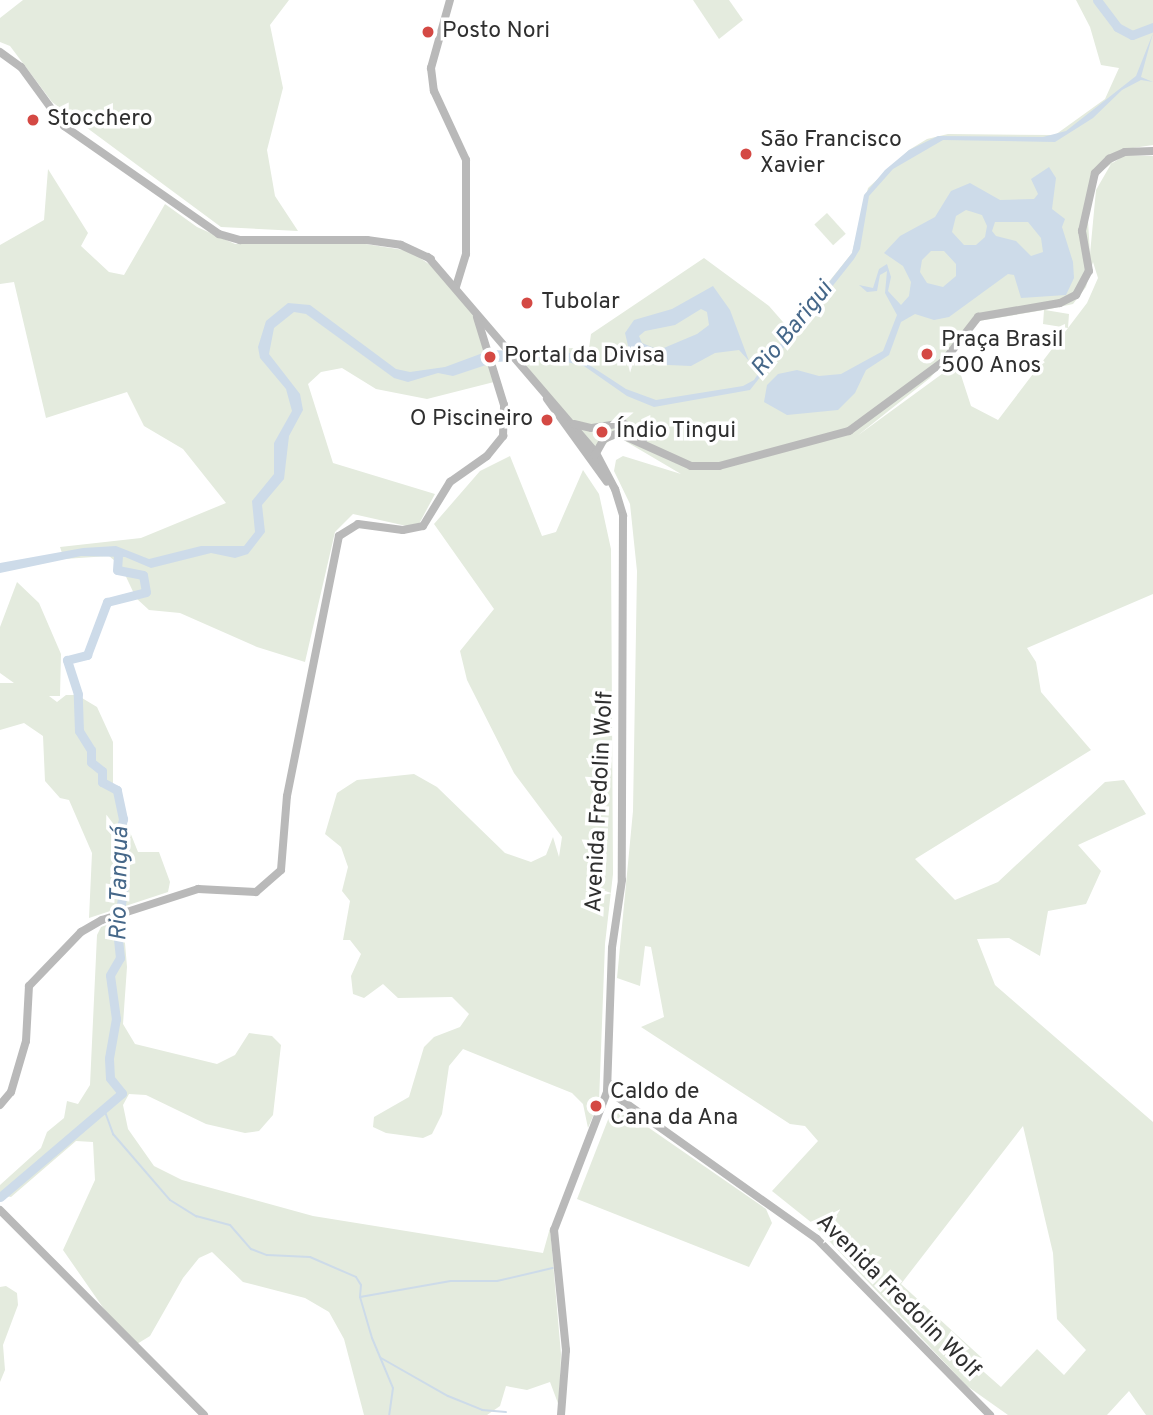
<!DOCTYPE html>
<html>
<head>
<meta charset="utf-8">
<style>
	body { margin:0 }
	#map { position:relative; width:1153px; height:1415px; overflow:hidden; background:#fff; font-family:Overpass,sans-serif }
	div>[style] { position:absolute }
	.green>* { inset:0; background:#e4ebde; transform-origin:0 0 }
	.water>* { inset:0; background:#cddbe9 }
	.stream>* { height:2px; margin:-1px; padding:0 1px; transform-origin:1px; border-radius:1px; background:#cddbe9 }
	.river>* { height:9px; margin:-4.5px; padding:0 4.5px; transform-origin:4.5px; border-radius:4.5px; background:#cddbe9 }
	.secondary>* { height:8px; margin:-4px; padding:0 4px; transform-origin:4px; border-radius:4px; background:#b9b9b9 }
	.dots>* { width:19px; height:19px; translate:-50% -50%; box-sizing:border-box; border:4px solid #fff; border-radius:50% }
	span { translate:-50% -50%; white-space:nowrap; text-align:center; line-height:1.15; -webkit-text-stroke:7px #fff; paint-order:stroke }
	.poi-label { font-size:23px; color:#2f2f2f }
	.left { translate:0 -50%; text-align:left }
	.right { translate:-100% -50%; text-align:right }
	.street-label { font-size:23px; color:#2f2f2f }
	.water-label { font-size:24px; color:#456789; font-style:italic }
</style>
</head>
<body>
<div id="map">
	<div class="green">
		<div style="clip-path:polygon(23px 0,289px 0,270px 25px,283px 88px,267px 150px,275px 196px,298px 231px,221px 227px,52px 102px,10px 46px,0 42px,0 18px)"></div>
		<div style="clip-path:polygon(693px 0,729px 0,743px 20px,719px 39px)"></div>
		<div style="clip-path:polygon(evenodd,1076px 0,1153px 0,1153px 145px,1126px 149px,1111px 164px,1125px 155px,1153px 156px,1153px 594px,1027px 648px,1036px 662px,1041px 692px,1091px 750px,915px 859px,955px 900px,998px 882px,1105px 782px,1124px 780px,1146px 814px,1078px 845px,1101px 871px,1086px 904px,1048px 911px,1040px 956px,1009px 938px,977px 939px,995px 985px,1153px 1122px,1153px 1415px,1146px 1415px,1129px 1391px,1107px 1415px,1008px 1415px,967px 1386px,812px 1223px,772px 1191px,818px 1141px,805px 1126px,790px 1124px,641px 1027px,664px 1017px,651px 947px,645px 946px,640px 986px,617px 978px,633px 811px,637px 571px,630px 504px,614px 471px,616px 460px,623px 456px,681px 474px,620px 438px,610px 440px,596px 453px,515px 352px,572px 348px,588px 355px,591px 334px,704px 258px,769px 306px,790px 330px,852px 253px,868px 188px,909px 150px,927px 139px,948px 134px,1055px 135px,1105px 99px,1119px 68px,1101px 65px,1090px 27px,1076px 0,1111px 164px,1096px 190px,1090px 254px,1087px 204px,1099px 173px,1111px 164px,1076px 0,1093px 262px,1098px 278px,1087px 303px,998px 420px,971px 406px,957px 363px,857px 436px,930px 378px,979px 321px,1044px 310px,1043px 324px,1068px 328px,1069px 314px,1045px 310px,1073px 304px,1086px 287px,1093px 262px,1076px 0,1023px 1126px,1053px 1253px,1057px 1319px,1086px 1350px,1064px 1375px,1037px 1349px,1001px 1387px,976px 1365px,982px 1358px,901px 1284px,1023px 1126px)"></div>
		<div style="clip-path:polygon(48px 169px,88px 233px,81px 246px,109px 272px,124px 275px,165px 204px,197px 227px,235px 244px,353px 242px,410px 251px,436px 269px,472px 311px,494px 382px,427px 399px,376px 389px,342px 368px,321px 372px,308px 384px,333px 463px,435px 494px,419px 524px,411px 527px,353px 514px,335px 532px,305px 662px,257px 647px,180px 613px,149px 610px,136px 598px,121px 566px,109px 556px,64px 559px,60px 547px,141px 538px,226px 503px,183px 449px,144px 426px,127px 392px,46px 418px,14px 282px,0 284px,0 245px,44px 220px)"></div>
		<div style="left:827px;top:213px;width:28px;height:17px;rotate:48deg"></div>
		<div style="clip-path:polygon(510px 456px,542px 536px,556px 532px,583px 470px,599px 494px,611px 549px,613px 874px,605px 944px,599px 1102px,588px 1128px,583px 1104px,572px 1093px,463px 1049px,449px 1066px,442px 1114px,432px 1134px,423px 1138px,386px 1133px,373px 1127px,374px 1117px,409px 1097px,424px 1047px,434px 1037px,460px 1027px,469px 1014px,452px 997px,398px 998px,383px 984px,364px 998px,353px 994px,351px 976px,361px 954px,350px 940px,343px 940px,350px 901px,342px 891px,348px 867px,341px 847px,325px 834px,337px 793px,357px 780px,414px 774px,437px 787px,505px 853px,531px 862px,546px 855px,553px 837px,559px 857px,562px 837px,514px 773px,467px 680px,460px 651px,494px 609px,434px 524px,480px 471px)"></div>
		<div style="clip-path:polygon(17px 582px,39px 603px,61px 654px,60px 696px,49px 696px,57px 702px,66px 695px,77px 695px,97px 707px,113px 742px,113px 784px,128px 827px,138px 852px,159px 852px,170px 882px,168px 892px,89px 918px,92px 853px,69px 800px,60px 798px,45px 781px,43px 736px,24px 723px,0 730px,0 683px,14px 683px,0 673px,0 627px)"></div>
		<div style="clip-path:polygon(123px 919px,127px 967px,123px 1024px,135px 1044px,217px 1064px,235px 1055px,249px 1033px,272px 1036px,281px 1045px,273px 1115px,259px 1131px,245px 1133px,206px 1124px,146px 1095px,129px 1094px,123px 1105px,128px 1129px,154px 1166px,182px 1180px,313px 1216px,543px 1253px,550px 1228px,561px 1354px,559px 1406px,550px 1382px,527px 1390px,506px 1386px,500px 1406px,487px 1415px,364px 1415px,344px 1339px,329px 1312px,305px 1298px,243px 1282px,212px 1252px,199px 1258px,183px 1278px,150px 1336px,137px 1344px,120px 1332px,63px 1250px,95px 1180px,93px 1142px,76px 1141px,11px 1197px,0 1195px,0 1185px,41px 1148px,47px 1132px,64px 1118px,67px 1101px,78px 1104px,90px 1085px,97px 935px,101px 927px)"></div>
		<div style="clip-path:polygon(611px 1112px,626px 1112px,766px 1209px,772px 1223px,749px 1267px,577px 1199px)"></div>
		<div style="clip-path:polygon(6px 1286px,17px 1293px,18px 1305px,3px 1345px,5px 1370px,0 1382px,0 1287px)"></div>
	</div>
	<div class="water">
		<div style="clip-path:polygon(1153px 33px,1141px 77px,1153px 82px,1141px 80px,1122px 90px,1093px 118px,1055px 142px,943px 140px,893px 169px,869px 196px,860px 249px,854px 259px,750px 390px,654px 407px,627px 396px,584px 366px,554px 359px,495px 362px,453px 376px,438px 373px,408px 382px,394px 378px,306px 314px,294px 312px,274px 328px,269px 354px,300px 394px,303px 410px,289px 436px,284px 479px,262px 505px,265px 532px,248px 554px,235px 558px,211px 553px,151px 568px,125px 557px,81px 556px,0 573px,0 563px,83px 548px,116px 546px,149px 559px,201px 546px,244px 546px,255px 532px,252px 501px,274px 474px,274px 443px,292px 411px,286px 389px,260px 358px,258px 347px,266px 321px,288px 303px,310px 305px,396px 369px,410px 372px,445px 367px,491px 350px,571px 353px,626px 389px,656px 400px,743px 386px,754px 380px,762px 368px,755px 360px,764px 365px,852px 253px,864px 195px,885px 170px,909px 150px,938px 136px,1043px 137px,1066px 131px,1136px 76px)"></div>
		<div style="clip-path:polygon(evenodd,1049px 167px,1056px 178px,1052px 209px,1065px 219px,1062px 227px,1073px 262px,1074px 278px,1066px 295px,1021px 298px,1014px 275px,1008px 274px,949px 317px,934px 320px,915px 314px,901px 322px,889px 355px,866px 370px,855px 393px,838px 410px,787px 415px,764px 402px,767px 385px,778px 374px,797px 370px,819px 376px,841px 374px,883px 351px,897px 315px,885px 293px,887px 271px,880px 275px,877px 291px,867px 292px,859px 285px,873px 288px,879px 269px,887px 264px,891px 277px,888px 291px,901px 305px,909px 296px,911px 282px,903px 266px,884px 253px,900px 236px,935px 217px,951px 191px,970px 183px,1000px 200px,1034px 199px,1038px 194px,1031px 179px,1049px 167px,966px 210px,982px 215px,987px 226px,985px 237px,976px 245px,964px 245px,952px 232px,956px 216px,966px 210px,1049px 167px,995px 222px,1028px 222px,1041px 238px,1043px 252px,1031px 256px,1016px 241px,996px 236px,992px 231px,995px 222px,1049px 167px,931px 251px,944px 251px,956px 264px,956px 276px,943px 287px,927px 283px,920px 272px,922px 260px,931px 251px)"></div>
		<div style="clip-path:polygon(evenodd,713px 286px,730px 310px,749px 361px,739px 350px,715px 353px,691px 366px,646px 364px,630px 354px,625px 333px,634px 320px,672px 309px,713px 286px,701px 309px,707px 312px,709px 325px,697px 334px,659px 350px,642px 343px,639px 336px,645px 331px,675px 325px,701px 309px)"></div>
	</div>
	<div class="stream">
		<div style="left:104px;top:1109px;width:27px;rotate:70deg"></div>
		<div style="left:113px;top:1134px;width:87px;rotate:49.2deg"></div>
		<div style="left:170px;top:1200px;width:31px;rotate:32deg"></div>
		<div style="left:196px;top:1216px;width:35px;rotate:15deg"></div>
		<div style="left:230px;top:1225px;width:32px;rotate:49deg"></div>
		<div style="left:251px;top:1249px;width:17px;rotate:21deg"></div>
		<div style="left:267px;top:1255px;width:43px;rotate:2.7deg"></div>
		<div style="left:310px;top:1257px;width:50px;rotate:23.5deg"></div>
		<div style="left:356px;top:1277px;width:9px;rotate:58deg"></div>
		<div style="left:361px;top:1285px;width:12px;rotate:95deg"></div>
		<div style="left:360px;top:1297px;width:43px;rotate:73.7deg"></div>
		<div style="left:372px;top:1338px;width:54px;rotate:67.2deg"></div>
		<div style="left:393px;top:1388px;width:27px;rotate:98deg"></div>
		<div style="left:360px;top:1297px;width:92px;rotate:-10deg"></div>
		<div style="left:451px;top:1281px;width:46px"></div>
		<div style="left:497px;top:1281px;width:57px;rotate:-13.1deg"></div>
		<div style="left:381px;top:1358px;width:77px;rotate:29.6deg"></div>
		<div style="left:448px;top:1396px;width:37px;rotate:22deg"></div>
		<div style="left:482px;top:1410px;width:24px;rotate:5deg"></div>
	</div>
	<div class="river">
		<div style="left:1097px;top:0;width:34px;rotate:53deg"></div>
		<div style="left:1117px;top:27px;width:17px;rotate:28deg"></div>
		<div style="left:1132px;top:35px;width:22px;rotate:-21deg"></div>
		<div style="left:0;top:1197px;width:160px;rotate:-40.4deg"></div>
		<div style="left:122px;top:1093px;width:19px;rotate:-129deg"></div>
		<div style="left:110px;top:1078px;width:20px;rotate:-93deg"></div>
		<div style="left:109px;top:1058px;width:40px;rotate:-80deg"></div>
		<div style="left:116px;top:1019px;width:44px;rotate:-97.8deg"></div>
		<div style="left:110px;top:975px;width:20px;rotate:-60deg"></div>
		<div style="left:120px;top:958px;width:29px;rotate:-96deg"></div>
		<div style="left:117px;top:929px;width:51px;rotate:-80.9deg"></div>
		<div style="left:125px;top:879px;width:30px;rotate:-90deg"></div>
		<div style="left:125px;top:849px;width:13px;rotate:-122deg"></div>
		<div style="left:118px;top:838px;width:20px;rotate:-75deg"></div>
		<div style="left:123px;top:819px;width:30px;rotate:-102deg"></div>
		<div style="left:117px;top:790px;width:17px;rotate:-152deg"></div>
		<div style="left:102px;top:782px;width:11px;rotate:-90deg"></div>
		<div style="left:102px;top:771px;width:14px;rotate:-141deg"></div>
		<div style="left:91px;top:762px;width:12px;rotate:-90deg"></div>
		<div style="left:91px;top:750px;width:22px;rotate:-122deg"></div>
		<div style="left:79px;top:731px;width:37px;rotate:-92deg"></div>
		<div style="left:78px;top:694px;width:36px;rotate:-108deg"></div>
		<div style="left:67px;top:660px;width:21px;rotate:-14deg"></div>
		<div style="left:87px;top:655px;width:57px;rotate:-69.3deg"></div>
		<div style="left:107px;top:602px;width:40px;rotate:-14.4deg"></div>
		<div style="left:146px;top:592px;width:17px;rotate:-100deg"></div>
		<div style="left:143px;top:575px;width:26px;rotate:-169deg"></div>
		<div style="left:117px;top:570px;width:16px;rotate:-86deg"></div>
	</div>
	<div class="secondary">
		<div style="left:450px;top:0;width:71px;rotate:105.6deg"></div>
		<div style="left:431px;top:68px;width:23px;rotate:83deg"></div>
		<div style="left:434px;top:91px;width:76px;rotate:65.1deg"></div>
		<div style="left:466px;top:160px;width:94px;rotate:90deg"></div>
		<div style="left:466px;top:254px;width:34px;rotate:107deg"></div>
		<div style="left:0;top:52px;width:26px;rotate:36deg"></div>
		<div style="left:21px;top:67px;width:73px;rotate:53.9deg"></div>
		<div style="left:64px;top:126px;width:189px;rotate:34.9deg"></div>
		<div style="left:219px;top:234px;width:22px;rotate:16deg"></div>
		<div style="left:240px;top:240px;width:127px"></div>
		<div style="left:367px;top:240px;width:34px;rotate:8deg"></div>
		<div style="left:401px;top:245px;width:33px;rotate:25deg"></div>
		<div style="left:428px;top:257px;width:258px;rotate:49.4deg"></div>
		<div style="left:596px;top:453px;width:41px;rotate:62.2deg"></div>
		<div style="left:615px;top:489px;width:28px;rotate:73deg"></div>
		<div style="left:623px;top:516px;width:364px;rotate:90.2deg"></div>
		<div style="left:622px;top:880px;width:69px;rotate:98.4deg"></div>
		<div style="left:612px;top:948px;width:144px;rotate:92deg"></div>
		<div style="left:607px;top:1092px;width:148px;rotate:111deg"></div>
		<div style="left:554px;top:1230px;width:121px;rotate:84.3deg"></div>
		<div style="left:566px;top:1350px;width:65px;rotate:94.4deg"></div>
		<div style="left:547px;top:399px;width:102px;rotate:54.1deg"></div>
		<div style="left:574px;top:424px;width:18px;rotate:13deg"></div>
		<div style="left:592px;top:428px;width:31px;rotate:-9deg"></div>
		<div style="left:623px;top:423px;width:26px;rotate:36deg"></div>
		<div style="left:589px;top:455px;width:6px"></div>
		<div style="left:595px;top:455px;width:18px;rotate:-61deg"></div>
		<div style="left:604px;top:439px;width:15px;rotate:-23deg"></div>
		<div style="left:618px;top:433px;width:80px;rotate:24.3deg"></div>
		<div style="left:691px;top:466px;width:28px"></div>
		<div style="left:719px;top:466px;width:135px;rotate:-15.1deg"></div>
		<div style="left:849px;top:431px;width:118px;rotate:-36.4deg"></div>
		<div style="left:944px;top:361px;width:56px;rotate:-52.3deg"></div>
		<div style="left:978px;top:317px;width:83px;rotate:-9.7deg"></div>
		<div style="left:1060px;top:303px;width:18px;rotate:-27deg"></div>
		<div style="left:1076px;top:295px;width:27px;rotate:-62deg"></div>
		<div style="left:1089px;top:271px;width:41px;rotate:-99.9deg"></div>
		<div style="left:1082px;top:231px;width:59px;rotate:-77.4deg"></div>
		<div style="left:1095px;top:173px;width:20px;rotate:-45deg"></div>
		<div style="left:1109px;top:159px;width:17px;rotate:-24deg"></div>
		<div style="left:1125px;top:152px;width:28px;rotate:-2deg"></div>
		<div style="left:610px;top:1084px;width:10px;rotate:73deg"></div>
		<div style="left:613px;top:1094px;width:250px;rotate:35.4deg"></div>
		<div style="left:817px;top:1239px;width:247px;rotate:45.5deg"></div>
		<div style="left:0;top:1105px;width:17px;rotate:-50deg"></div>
		<div style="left:11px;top:1092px;width:53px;rotate:-73.6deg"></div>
		<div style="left:26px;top:1041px;width:55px;rotate:-86.9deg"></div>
		<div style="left:29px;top:986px;width:75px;rotate:-46.1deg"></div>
		<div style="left:81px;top:932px;width:24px;rotate:-30deg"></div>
		<div style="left:102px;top:920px;width:101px;rotate:-17.9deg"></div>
		<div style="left:198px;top:889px;width:58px;rotate:3deg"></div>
		<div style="left:256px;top:892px;width:33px;rotate:-41deg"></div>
		<div style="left:281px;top:870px;width:74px;rotate:-85.4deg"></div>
		<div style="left:287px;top:796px;width:265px;rotate:-78.7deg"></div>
		<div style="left:339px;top:536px;width:22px;rotate:-32deg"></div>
		<div style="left:358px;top:524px;width:45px;rotate:7.6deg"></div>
		<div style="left:403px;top:530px;width:20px;rotate:-11deg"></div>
		<div style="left:423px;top:526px;width:52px;rotate:-58.5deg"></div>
		<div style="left:450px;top:482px;width:45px;rotate:-35.1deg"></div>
		<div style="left:487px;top:456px;width:26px;rotate:-51deg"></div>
		<div style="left:503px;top:436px;width:31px;rotate:-88deg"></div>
		<div style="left:504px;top:405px;width:92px;rotate:-107.1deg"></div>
		<div style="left:0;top:1210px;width:289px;rotate:45.1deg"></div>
	</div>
	<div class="dots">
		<div style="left:428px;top:32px;background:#d44944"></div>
		<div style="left:33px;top:120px;background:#d44944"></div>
		<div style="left:746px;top:154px;background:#d44944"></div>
		<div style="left:527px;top:303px;background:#d44944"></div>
		<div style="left:927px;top:354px;background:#d44944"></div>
		<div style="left:490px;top:357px;background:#d44944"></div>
		<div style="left:547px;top:420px;background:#d44944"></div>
		<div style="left:602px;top:432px;background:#d44944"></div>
		<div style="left:596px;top:1106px;background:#d44944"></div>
	</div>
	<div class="poi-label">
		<span class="left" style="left:442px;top:32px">Posto Nori</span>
		<span class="left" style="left:47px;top:120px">Stocchero</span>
		<span class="left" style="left:760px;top:154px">São Francisco<br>Xavier</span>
		<span class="left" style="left:541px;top:303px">Tubolar</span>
		<span class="left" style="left:941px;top:354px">Praça Brasil<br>500 Anos</span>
		<span class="left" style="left:504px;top:357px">Portal da Divisa</span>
		<span class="right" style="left:533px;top:420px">O Piscineiro</span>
		<span class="left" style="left:616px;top:432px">Índio Tingui</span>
		<span class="left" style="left:610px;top:1106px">Caldo de<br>Cana da Ana</span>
	</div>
	<div class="street-label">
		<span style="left:601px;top:802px;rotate:-87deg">Avenida Fredolin Wolf</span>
		<span style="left:897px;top:1297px;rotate:45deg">Avenida Fredolin Wolf</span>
	</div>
	<div class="water-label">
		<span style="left:793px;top:330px;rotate:-51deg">Rio Barigui</span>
		<span style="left:121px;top:884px;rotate:-89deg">Rio Tanguá</span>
	</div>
</div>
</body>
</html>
